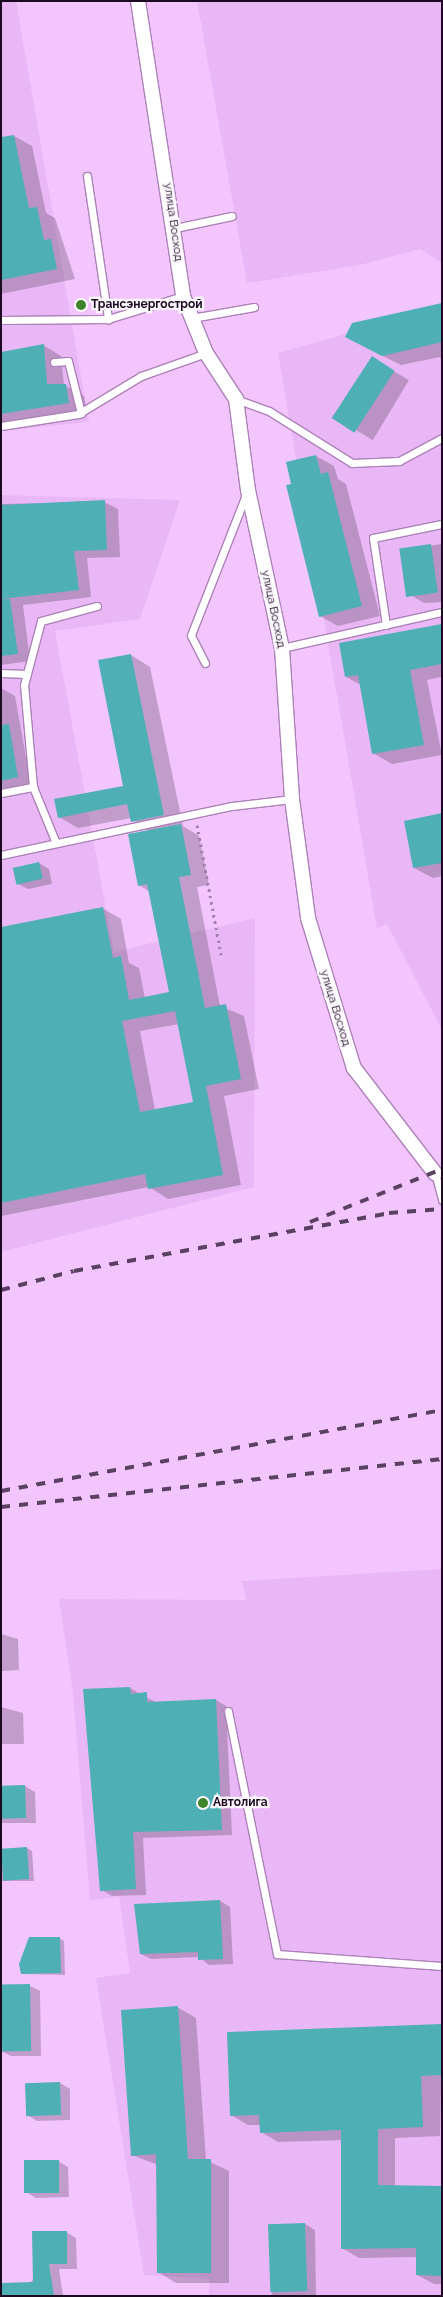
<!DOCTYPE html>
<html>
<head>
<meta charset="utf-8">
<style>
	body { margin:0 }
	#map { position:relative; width:443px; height:2297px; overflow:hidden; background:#f3c5fe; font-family:Raleway,sans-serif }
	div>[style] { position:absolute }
	.built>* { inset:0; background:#e9b7f6 }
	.shadow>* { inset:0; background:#0003; transform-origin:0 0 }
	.building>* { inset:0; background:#4eb0b5; transform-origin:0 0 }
	.path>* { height:3px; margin-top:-1.5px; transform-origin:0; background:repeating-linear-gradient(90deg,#a37fab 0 2.5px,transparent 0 6.5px) }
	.roads { filter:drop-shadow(1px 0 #ac81b7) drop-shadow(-1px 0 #ac81b7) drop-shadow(0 1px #ac81b7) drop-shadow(0 -1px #ac81b7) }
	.lane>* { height:7px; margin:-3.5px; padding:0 3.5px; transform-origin:3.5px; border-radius:3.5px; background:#fff }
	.street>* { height:14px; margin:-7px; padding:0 7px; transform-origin:7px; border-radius:7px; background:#fff }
	.rail>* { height:4px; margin-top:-2px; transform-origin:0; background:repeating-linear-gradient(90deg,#5b4161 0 9px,transparent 0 18px) }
	.dots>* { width:14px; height:14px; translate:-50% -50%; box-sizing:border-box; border:2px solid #fbf7fc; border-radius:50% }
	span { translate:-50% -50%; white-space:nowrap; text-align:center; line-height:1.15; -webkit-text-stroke:4.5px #fbf7fc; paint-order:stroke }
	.street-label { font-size:12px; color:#1c0b20 }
	.poi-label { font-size:12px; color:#1c0b20; font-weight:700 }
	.left { translate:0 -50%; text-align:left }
	.frame { position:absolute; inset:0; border:2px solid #1c0b20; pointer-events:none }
</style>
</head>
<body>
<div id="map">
	<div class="built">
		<div style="clip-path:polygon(1px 1px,16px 1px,89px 422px,1px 431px)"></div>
		<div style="clip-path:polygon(197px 1px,442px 1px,442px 263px,420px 249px,360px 265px,247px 283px)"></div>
		<div style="clip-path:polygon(442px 307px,442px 1030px,387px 924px,377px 928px,278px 353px)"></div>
		<div style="clip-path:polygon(1px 495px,180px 500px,140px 619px,55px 631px,114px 952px,255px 918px,254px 1187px,1px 1252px)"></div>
		<div style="clip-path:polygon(442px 1569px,442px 2296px,209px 2296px,209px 2279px,144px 2275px,96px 1978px,130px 1973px,119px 1897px,90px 1900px,73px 1693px,59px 1599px,246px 1600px,242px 1581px)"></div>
	</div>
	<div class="shadow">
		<div style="clip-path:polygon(14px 136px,32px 146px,46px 213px,55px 218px,75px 279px,1px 294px,1px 138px)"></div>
		<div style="clip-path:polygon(442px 305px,442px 361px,440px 357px,401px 365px,365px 347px)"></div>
		<div style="clip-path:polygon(43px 345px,61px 356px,64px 385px,84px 396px,87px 413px,1px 424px,1px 353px)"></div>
		<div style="left:372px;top:358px;width:43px;height:70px;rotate:31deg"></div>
		<div style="clip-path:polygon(316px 456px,334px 466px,338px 479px,346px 484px,380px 616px,338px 626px,320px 616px,293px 485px)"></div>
		<div style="clip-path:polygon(104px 502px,118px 509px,120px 557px,87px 558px,91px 597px,23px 605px,30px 661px,1px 665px,1px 504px)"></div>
		<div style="clip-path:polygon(442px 544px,442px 602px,424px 603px,406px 592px,400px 550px)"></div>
		<div style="clip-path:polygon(442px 625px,442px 681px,441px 677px,427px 680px,442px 755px,392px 764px,373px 753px,361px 685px,346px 677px)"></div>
		<div style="clip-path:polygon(evenodd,131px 655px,150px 667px,183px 826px,199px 836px,209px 885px,197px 887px,220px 1006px,244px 1016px,259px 1089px,224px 1096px,241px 1185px,168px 1199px,149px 1187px,1px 1216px,1px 928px,102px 908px,121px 919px,129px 963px,139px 968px,145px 998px,170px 993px,150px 892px,139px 885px,149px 831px,131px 818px,78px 828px,59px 817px,125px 787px,131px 655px,179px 1024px,194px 1103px,155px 1110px,140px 1031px,179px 1024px)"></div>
		<div style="clip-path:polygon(1px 688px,15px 696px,31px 785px,1px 790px)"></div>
		<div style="clip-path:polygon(442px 815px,442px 876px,433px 878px,414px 868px)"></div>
		<div style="clip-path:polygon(39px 863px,49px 869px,52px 884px,28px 889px,18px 884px)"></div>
		<div style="clip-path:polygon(1px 1634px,18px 1639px,19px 1670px,1px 1671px)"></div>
		<div style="clip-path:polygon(130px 1688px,157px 1703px,216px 1700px,226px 1706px,232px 1835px,143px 1838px,146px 1895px,112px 1896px,102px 1890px)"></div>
		<div style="clip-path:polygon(1px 1707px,23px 1713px,24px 1744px,1px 1744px)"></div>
		<div style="clip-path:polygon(25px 1786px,35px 1792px,36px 1823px,1px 1823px,1px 1787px)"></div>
		<div style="clip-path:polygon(27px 1848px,32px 1851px,34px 1881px,1px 1881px,1px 1850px)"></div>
		<div style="clip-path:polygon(220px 1901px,230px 1907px,233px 1964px,209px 1965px,199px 1957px,151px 1959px,141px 1954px)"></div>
		<div style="clip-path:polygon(59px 1938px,64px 1941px,65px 1975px,23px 1974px)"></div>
		<div style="clip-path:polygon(30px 1986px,40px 1991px,41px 2056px,11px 2056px,1px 2051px)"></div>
		<div style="clip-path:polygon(177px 2007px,196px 2018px,206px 2160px,229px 2171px,229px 2283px,176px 2283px,158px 2272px,158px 2165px,132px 2155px)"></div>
		<div style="clip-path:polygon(442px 2026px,440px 2136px,395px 2138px,395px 2187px,442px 2187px,442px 2284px,434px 2284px,417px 2275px,417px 2257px,359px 2258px,342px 2248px,343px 2140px,278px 2142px,261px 2132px,261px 2125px,248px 2125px,231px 2115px)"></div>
		<div style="clip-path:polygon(60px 2083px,70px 2089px,70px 2120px,37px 2121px,27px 2115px)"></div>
		<div style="clip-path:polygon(58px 2161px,68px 2167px,69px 2197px,36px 2198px,26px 2192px)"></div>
		<div style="clip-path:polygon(305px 2224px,315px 2230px,316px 2296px,271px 2296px)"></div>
		<div style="clip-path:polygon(66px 2232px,76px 2238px,77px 2269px,59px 2269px,63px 2296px,21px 2296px)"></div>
	</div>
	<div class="building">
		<div style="clip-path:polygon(14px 135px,29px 208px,37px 207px,44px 240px,51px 239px,57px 269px,1px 280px,1px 137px)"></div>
		<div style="clip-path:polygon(442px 303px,442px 342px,382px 356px,345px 337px,352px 323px)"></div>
		<div style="clip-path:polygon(44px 344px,47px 384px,66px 384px,69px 403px,1px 414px,1px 352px)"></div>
		<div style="left:372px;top:356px;width:27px;height:74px;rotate:33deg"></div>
		<div style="clip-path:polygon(316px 455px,321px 474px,328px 472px,362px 606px,319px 617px,286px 485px,291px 484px,286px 462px)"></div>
		<div style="clip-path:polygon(105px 500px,107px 550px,74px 551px,79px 590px,1px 599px,1px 505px)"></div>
		<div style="left:431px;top:544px;width:49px;height:32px;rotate:82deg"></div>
		<div style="clip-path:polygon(1px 599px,10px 599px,18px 654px,1px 656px)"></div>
		<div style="clip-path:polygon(442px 624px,442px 664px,410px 670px,424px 745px,372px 754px,358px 675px,345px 677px,339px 643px)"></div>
		<div style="clip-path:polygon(131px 654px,164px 815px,131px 822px,127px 804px,58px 818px,54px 799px,123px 786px,98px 660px)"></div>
		<div style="clip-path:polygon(9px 724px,18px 777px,1px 781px,1px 725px)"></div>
		<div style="clip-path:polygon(442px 813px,442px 863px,413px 868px,404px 821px)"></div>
		<div style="clip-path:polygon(evenodd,181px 824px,191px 875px,179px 877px,205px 1008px,226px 1004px,241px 1079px,206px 1086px,223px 1175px,148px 1189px,145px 1174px,1px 1203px,1px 927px,103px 907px,113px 958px,121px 956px,129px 1000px,169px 992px,147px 884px,138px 886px,128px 834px,181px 824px,175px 1011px,193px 1102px,140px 1112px,122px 1021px,175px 1011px)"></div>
		<div style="left:39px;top:862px;width:17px;height:27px;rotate:77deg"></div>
		<div style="clip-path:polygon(130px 1687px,131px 1694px,147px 1692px,147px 1702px,216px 1699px,222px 1830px,133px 1832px,136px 1889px,100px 1891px,83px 1689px)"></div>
		<div style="left:25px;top:1785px;width:33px;height:24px;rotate:88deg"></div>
		<div style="left:27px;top:1847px;width:32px;height:26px;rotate:86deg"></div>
		<div style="clip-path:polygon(220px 1900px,223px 1959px,198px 1960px,198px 1952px,140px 1954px,134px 1904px)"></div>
		<div style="clip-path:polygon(29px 1937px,60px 1937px,61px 1973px,21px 1974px,19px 1964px)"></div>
		<div style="left:30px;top:1984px;width:67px;height:29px;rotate:89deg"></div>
		<div style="clip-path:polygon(178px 2006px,188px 2159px,211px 2159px,211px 2273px,157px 2273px,156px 2154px,131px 2156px,121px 2010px)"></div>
		<div style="clip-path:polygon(442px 2024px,442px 2075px,421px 2076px,423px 2127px,378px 2129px,378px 2185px,442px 2186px,442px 2276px,416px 2275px,416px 2248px,341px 2249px,341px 2130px,260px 2133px,259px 2115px,230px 2116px,227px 2032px)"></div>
		<div style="left:60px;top:2082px;width:33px;height:35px;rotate:88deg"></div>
		<div style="left:24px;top:2160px;width:35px;height:33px"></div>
		<div style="left:305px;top:2223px;width:68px;height:37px;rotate:88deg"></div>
		<div style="clip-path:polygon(32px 2231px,67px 2231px,67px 2264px,49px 2264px,54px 2296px,2px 2296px,2px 2283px,33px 2282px)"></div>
	</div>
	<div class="path">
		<div style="left:197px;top:825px;width:132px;rotate:79.5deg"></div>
	</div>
	<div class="roads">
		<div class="lane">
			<div style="left:87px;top:176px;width:145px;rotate:81.6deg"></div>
			<div style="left:175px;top:228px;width:58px;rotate:-11.9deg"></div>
			<div style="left:192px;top:318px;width:63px;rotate:-10.1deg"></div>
			<div style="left:1px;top:320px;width:107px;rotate:-0.5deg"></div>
			<div style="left:108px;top:319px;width:78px;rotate:-17deg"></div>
			<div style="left:54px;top:362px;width:14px;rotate:-4deg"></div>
			<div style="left:68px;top:361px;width:54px;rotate:76deg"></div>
			<div style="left:236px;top:399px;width:35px;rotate:20deg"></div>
			<div style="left:269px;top:411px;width:98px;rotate:32.1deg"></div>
			<div style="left:352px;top:463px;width:47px;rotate:-2.4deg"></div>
			<div style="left:399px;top:461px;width:49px;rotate:-28.1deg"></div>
			<div style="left:1px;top:426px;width:78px;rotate:-8.9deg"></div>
			<div style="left:78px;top:414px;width:74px;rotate:-31.1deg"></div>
			<div style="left:141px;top:376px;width:69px;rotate:-19.5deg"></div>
			<div style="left:386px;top:625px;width:88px;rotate:-98.5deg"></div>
			<div style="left:373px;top:538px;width:70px;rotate:-11.5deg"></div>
			<div style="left:282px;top:648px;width:164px;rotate:-12.7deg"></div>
			<div style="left:205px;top:663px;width:31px;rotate:-117deg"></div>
			<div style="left:191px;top:635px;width:154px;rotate:-68.6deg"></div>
			<div style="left:1px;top:673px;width:26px;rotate:2deg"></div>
			<div style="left:1px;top:793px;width:33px;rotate:-11deg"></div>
			<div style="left:56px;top:843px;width:61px;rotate:-112.3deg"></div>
			<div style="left:33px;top:787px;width:102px;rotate:-95deg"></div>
			<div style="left:24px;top:685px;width:66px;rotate:-75.1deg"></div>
			<div style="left:41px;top:621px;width:58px;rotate:-15deg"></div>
			<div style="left:1px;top:855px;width:236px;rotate:-12deg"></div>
			<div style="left:232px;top:806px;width:60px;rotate:-6.7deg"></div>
			<div style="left:435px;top:1173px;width:28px;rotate:75deg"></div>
			<div style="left:228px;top:1711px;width:248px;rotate:78.6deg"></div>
			<div style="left:277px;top:1954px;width:165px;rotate:4.2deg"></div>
		</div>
		<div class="street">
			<div style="left:138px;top:1px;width:298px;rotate:81.3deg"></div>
			<div style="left:183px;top:296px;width:61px;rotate:68deg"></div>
			<div style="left:206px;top:353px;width:55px;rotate:56.9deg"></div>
			<div style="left:236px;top:399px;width:92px;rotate:82.5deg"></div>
			<div style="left:248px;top:490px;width:162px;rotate:77.9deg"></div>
			<div style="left:282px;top:648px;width:151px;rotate:86.2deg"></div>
			<div style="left:292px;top:799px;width:120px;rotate:82.3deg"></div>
			<div style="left:308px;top:918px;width:157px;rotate:73deg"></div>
			<div style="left:354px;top:1068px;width:133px;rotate:52.4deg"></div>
		</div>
	</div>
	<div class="rail">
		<div style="left:310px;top:1222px;width:142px;rotate:-21.9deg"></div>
		<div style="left:1px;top:1290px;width:75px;rotate:-14.6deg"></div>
		<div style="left:74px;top:1271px;width:320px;rotate:-10.4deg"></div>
		<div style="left:389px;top:1213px;width:53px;rotate:-4.3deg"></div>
		<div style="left:1px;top:1491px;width:448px;rotate:-10.4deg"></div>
		<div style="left:1px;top:1507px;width:444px;rotate:-6.2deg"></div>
	</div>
	<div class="dots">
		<div style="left:81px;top:305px;background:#3e842a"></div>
		<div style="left:203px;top:1803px;background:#3e842a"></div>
	</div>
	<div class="street-label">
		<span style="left:173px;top:222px;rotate:82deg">улица Восход</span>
		<span style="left:273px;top:609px;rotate:78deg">улица Восход</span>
		<span style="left:335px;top:1008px;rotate:73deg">улица Восход</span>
	</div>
	<div class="poi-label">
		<span class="left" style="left:91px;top:305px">Трансэнергострой</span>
		<span class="left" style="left:213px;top:1803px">Автолига</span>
	</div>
	<div class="frame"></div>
</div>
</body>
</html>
